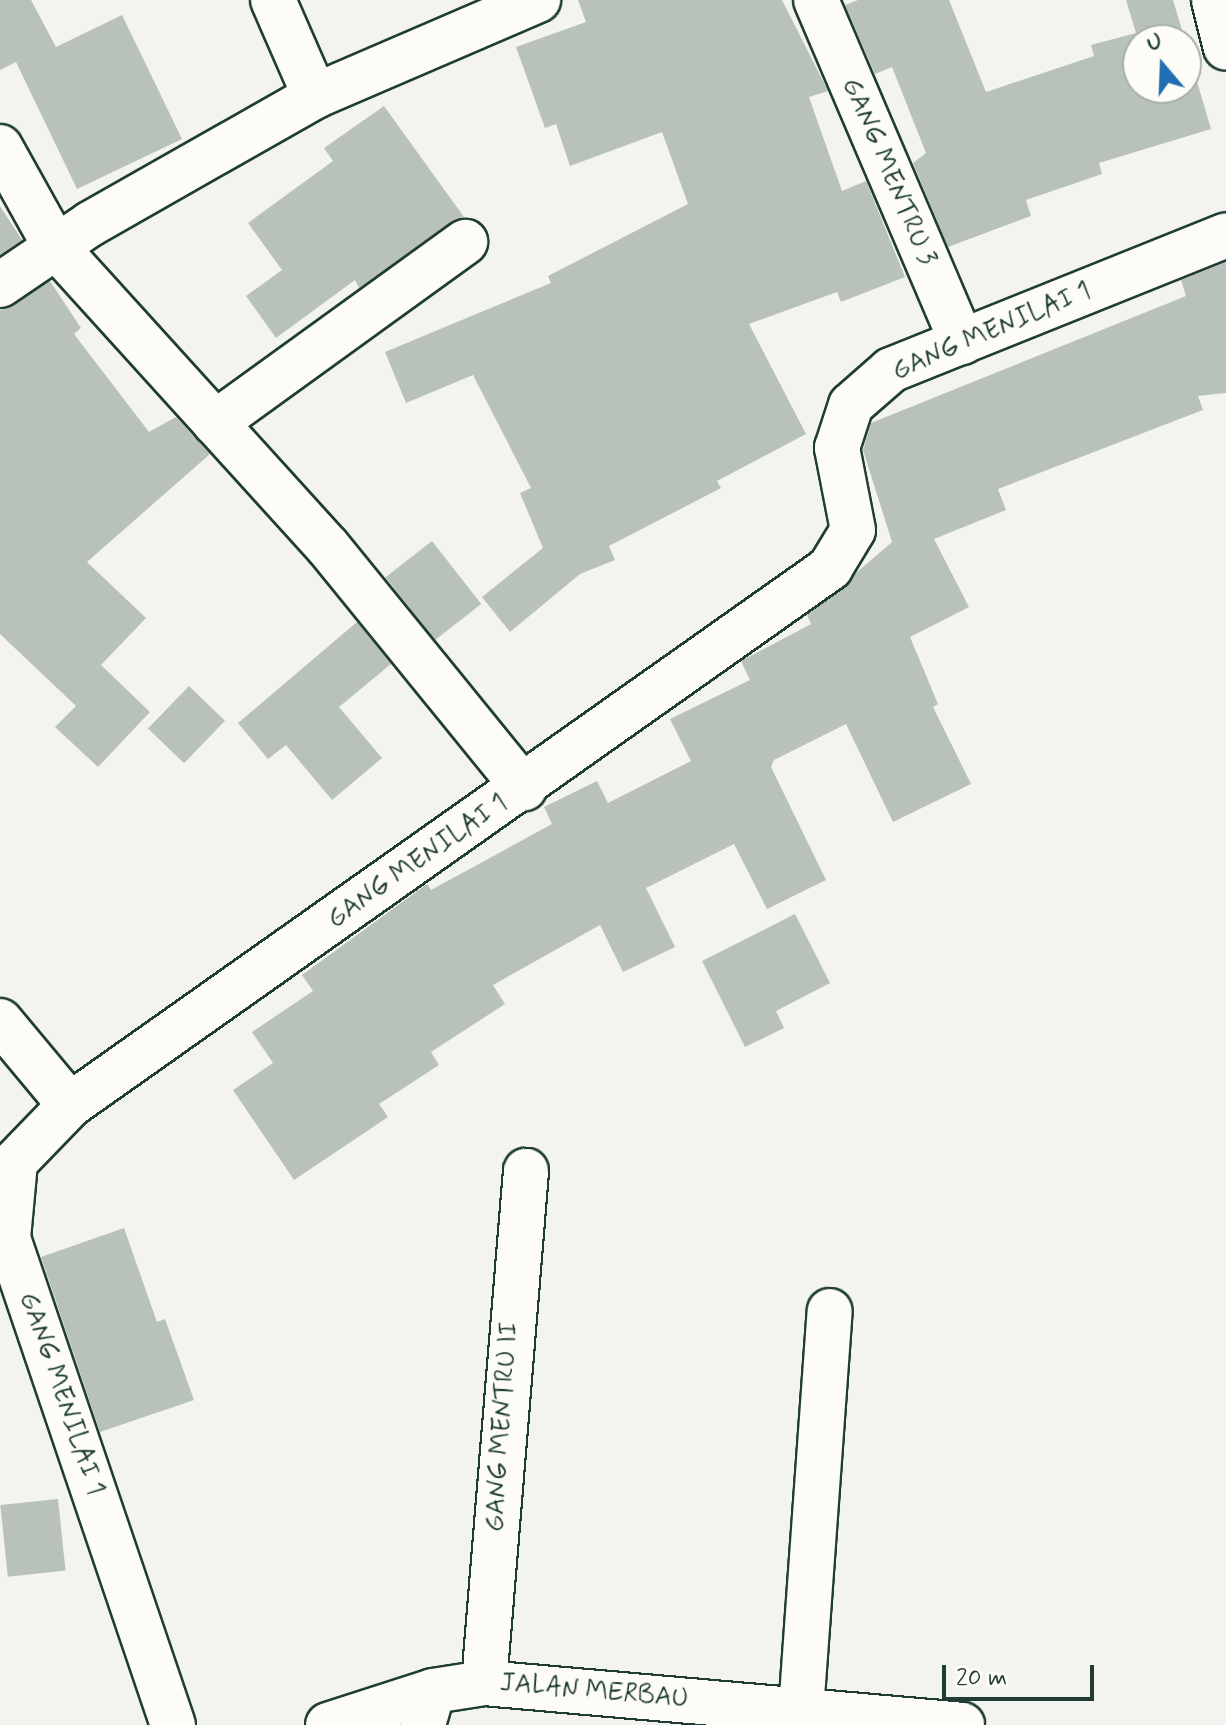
<!DOCTYPE html>
<html>
<head>
<meta charset="utf-8">
<style>
	body { margin:0 }
	#map { position:relative; width:1226px; height:1725px; overflow:hidden; background:#f4f4ef; font-family:Mynerve,sans-serif }
	div>[style] { position:absolute }
	.building>* { inset:0; background:#b9c1bb; transform-origin:0 0 }
	.roads { filter:drop-shadow(2px 0 #1f3d34) drop-shadow(-2px 0 #1f3d34) drop-shadow(0 2px #1f3d34) drop-shadow(0 -2px #1f3d34) }
	.street>* { height:44px; margin:-22px; padding:0 22px; transform-origin:22px; border-radius:22px; background:#fdfcf7 }
	.secondary>* { height:44px; margin:-22px; padding:0 22px; transform-origin:22px; border-radius:22px; background:#fdfcf7 }
	span { translate:-50% -50%; white-space:nowrap; text-align:center; line-height:1.15; -webkit-text-stroke:6px #fdfcf7; paint-order:stroke }
	.street-label { font-size:26px; color:#1f3d34 }
	.north { position:absolute; left:1122px; top:24px; width:80px; height:80px; box-sizing:border-box; background:#fdfcf7; border:2px solid #a4b0a9; border-radius:50%; rotate:341deg; font-size:22px; font-weight:700; line-height:32px; text-align:center; color:#1f3d34 }
	.north::after { content:''; display:block; margin:auto; width:28px; height:36px; background:#1f6fb2; clip-path:polygon(50% 0,100% 100%,50% 72%,0 100%) }
	.scale { position:absolute; left:942px; top:1665px; width:152px; height:36px; box-sizing:border-box; border:4px solid #1f3d34; border-top:0; padding-left:10px; font-size:24px; line-height:28px; white-space:nowrap; color:#1f3d34; -webkit-text-stroke:6px #fdfcf7; paint-order:stroke }
</style>
</head>
<body>
<div id="map">
	<div class="building">
		<div style="clip-path:polygon(0 0,31px 0,56px 47px,122px 15px,182px 139px,77px 189px,16px 62px,0 70px)"></div>
		<div style="clip-path:polygon(578px 0,782px 0,828px 91px,809px 97px,842px 191px,866px 181px,905px 277px,841px 302px,837px 292px,749px 324px,806px 434px,717px 481px,721px 488px,609px 546px,615px 560px,580px 574px,510px 632px,482px 597px,543px 548px,520px 493px,531px 488px,473px 375px,406px 403px,385px 352px,551px 283px,548px 276px,688px 204px,662px 132px,570px 166px,556px 124px,545px 128px,516px 47px,586px 22px)"></div>
		<div style="clip-path:polygon(858px 0,949px 0,986px 92px,1094px 56px,1091px 45px,1136px 33px,1126px 0,1173px 0,1185px 40px,1138px 40px,1138px 88px,1186px 88px,1186px 44px,1211px 129px,1099px 163px,1102px 174px,1026px 200px,1031px 216px,948px 247px,913px 163px,926px 153px,892px 67px,875px 74px,845px 5px)"></div>
		<div style="clip-path:polygon(384px 106px,464px 217px,359px 288px,355px 280px,276px 338px,246px 296px,282px 270px,248px 223px,333px 161px,324px 148px)"></div>
		<div style="clip-path:polygon(0 206px,22px 240px,0 255px)"></div>
		<div style="clip-path:polygon(1226px 262px,1226px 393px,1198px 396px,1203px 410px,998px 489px,1006px 510px,934px 539px,969px 607px,910px 637px,938px 704px,933px 707px,971px 784px,893px 822px,846px 724px,774px 760px,771px 767px,826px 880px,767px 909px,734px 844px,646px 888px,675px 947px,623px 972px,600px 925px,493px 985px,505px 1004px,431px 1052px,439px 1065px,379px 1104px,388px 1117px,294px 1180px,233px 1090px,273px 1063px,252px 1032px,313px 991px,302px 975px,427px 884px,431px 890px,552px 824px,544px 807px,597px 781px,608px 803px,691px 761px,670px 719px,750px 680px,741px 661px,811px 624px,807px 615px,892px 542px,863px 450px,871px 423px,1186px 296px,1181px 280px)"></div>
		<div style="clip-path:polygon(50px 281px,81px 328px,74px 334px,149px 432px,176px 417px,210px 454px,87px 562px,146px 618px,101px 665px,150px 712px,98px 767px,55px 727px,76px 706px,0 634px,0 310px)"></div>
		<div style="left:432px;top:541px;width:80px;height:59px;rotate:52deg"></div>
		<div style="clip-path:polygon(357px 622px,391px 664px,339px 707px,382px 758px,332px 800px,286px 745px,268px 759px,238px 723px)"></div>
		<div style="left:189px;top:686px;width:50px;height:59px;rotate:44deg"></div>
		<div style="clip-path:polygon(795px 914px,830px 983px,776px 1011px,784px 1028px,745px 1047px,702px 961px)"></div>
		<div style="clip-path:polygon(124px 1228px,157px 1322px,165px 1319px,194px 1400px,100px 1432px,41px 1257px)"></div>
		<div style="left:58px;top:1499px;width:72px;height:58px;rotate:84deg"></div>
	</div>
	<div class="roads">
		<div class="street">
			<div style="left:273px;top:0;width:105px;rotate:66.4deg"></div>
			<div style="left:816px;top:0;width:372px;rotate:66.9deg"></div>
			<div style="left:1214px;top:0;width:49px;rotate:76deg"></div>
			<div style="left:0;top:147px;width:113px;rotate:60.9deg"></div>
			<div style="left:55px;top:246px;width:406px;rotate:47.8deg"></div>
			<div style="left:328px;top:547px;width:311px;rotate:50.9deg"></div>
			<div style="left:0;top:285px;width:109px;rotate:-34.1deg"></div>
			<div style="left:90px;top:224px;width:259px;rotate:-29.6deg"></div>
			<div style="left:315px;top:96px;width:243px;rotate:-23.3deg"></div>
			<div style="left:215px;top:423px;width:309px;rotate:-35.9deg"></div>
			<div style="left:0;top:1021px;width:109px;rotate:50.2deg"></div>
			<div style="left:484px;top:1683px;width:514px;rotate:-85.31deg"></div>
			<div style="left:173px;top:1725px;width:514px;rotate:-108.72deg"></div>
			<div style="left:8px;top:1238px;width:76px;rotate:-84.7deg"></div>
			<div style="left:15px;top:1162px;width:79px;rotate:-46deg"></div>
			<div style="left:70px;top:1105px;width:931px;rotate:-35.24deg"></div>
			<div style="left:830px;top:568px;width:44px;rotate:-58.8deg"></div>
			<div style="left:853px;top:530px;width:84px;rotate:-101deg"></div>
			<div style="left:837px;top:448px;width:45px;rotate:-72deg"></div>
			<div style="left:851px;top:405px;width:53px;rotate:-41.2deg"></div>
			<div style="left:891px;top:370px;width:361px;rotate:-21.9deg"></div>
			<div style="left:423px;top:1725px;width:35px;rotate:-74deg"></div>
			<div style="left:800px;top:1725px;width:415px;rotate:-85.9deg"></div>
		</div>
		<div class="secondary">
			<div style="left:328px;top:1725px;width:110px;rotate:-17.9deg"></div>
			<div style="left:433px;top:1691px;width:52px;rotate:-8.9deg"></div>
			<div style="left:484px;top:1683px;width:480px;rotate:5deg"></div>
		</div>
	</div>
	<div class="street-label">
		<span style="left:888px;top:172px;rotate:67deg">GANG MENTRU 3</span>
		<span style="left:992px;top:332px;rotate:-23deg">GANG MENILAI 1</span>
		<span style="left:418px;top:862px;rotate:-35deg">GANG MENILAI 1</span>
		<span style="left:61px;top:1394px;rotate:71deg">GANG MENILAI 1</span>
		<span style="left:503px;top:1427px;rotate:-86deg">GANG MENTRU II</span>
		<span style="left:594px;top:1692px;rotate:5deg">JALAN MERBAU</span>
	</div>
	<div class="north">U</div>
	<div class="scale">20 m</div>
</div>
</body>
</html>
